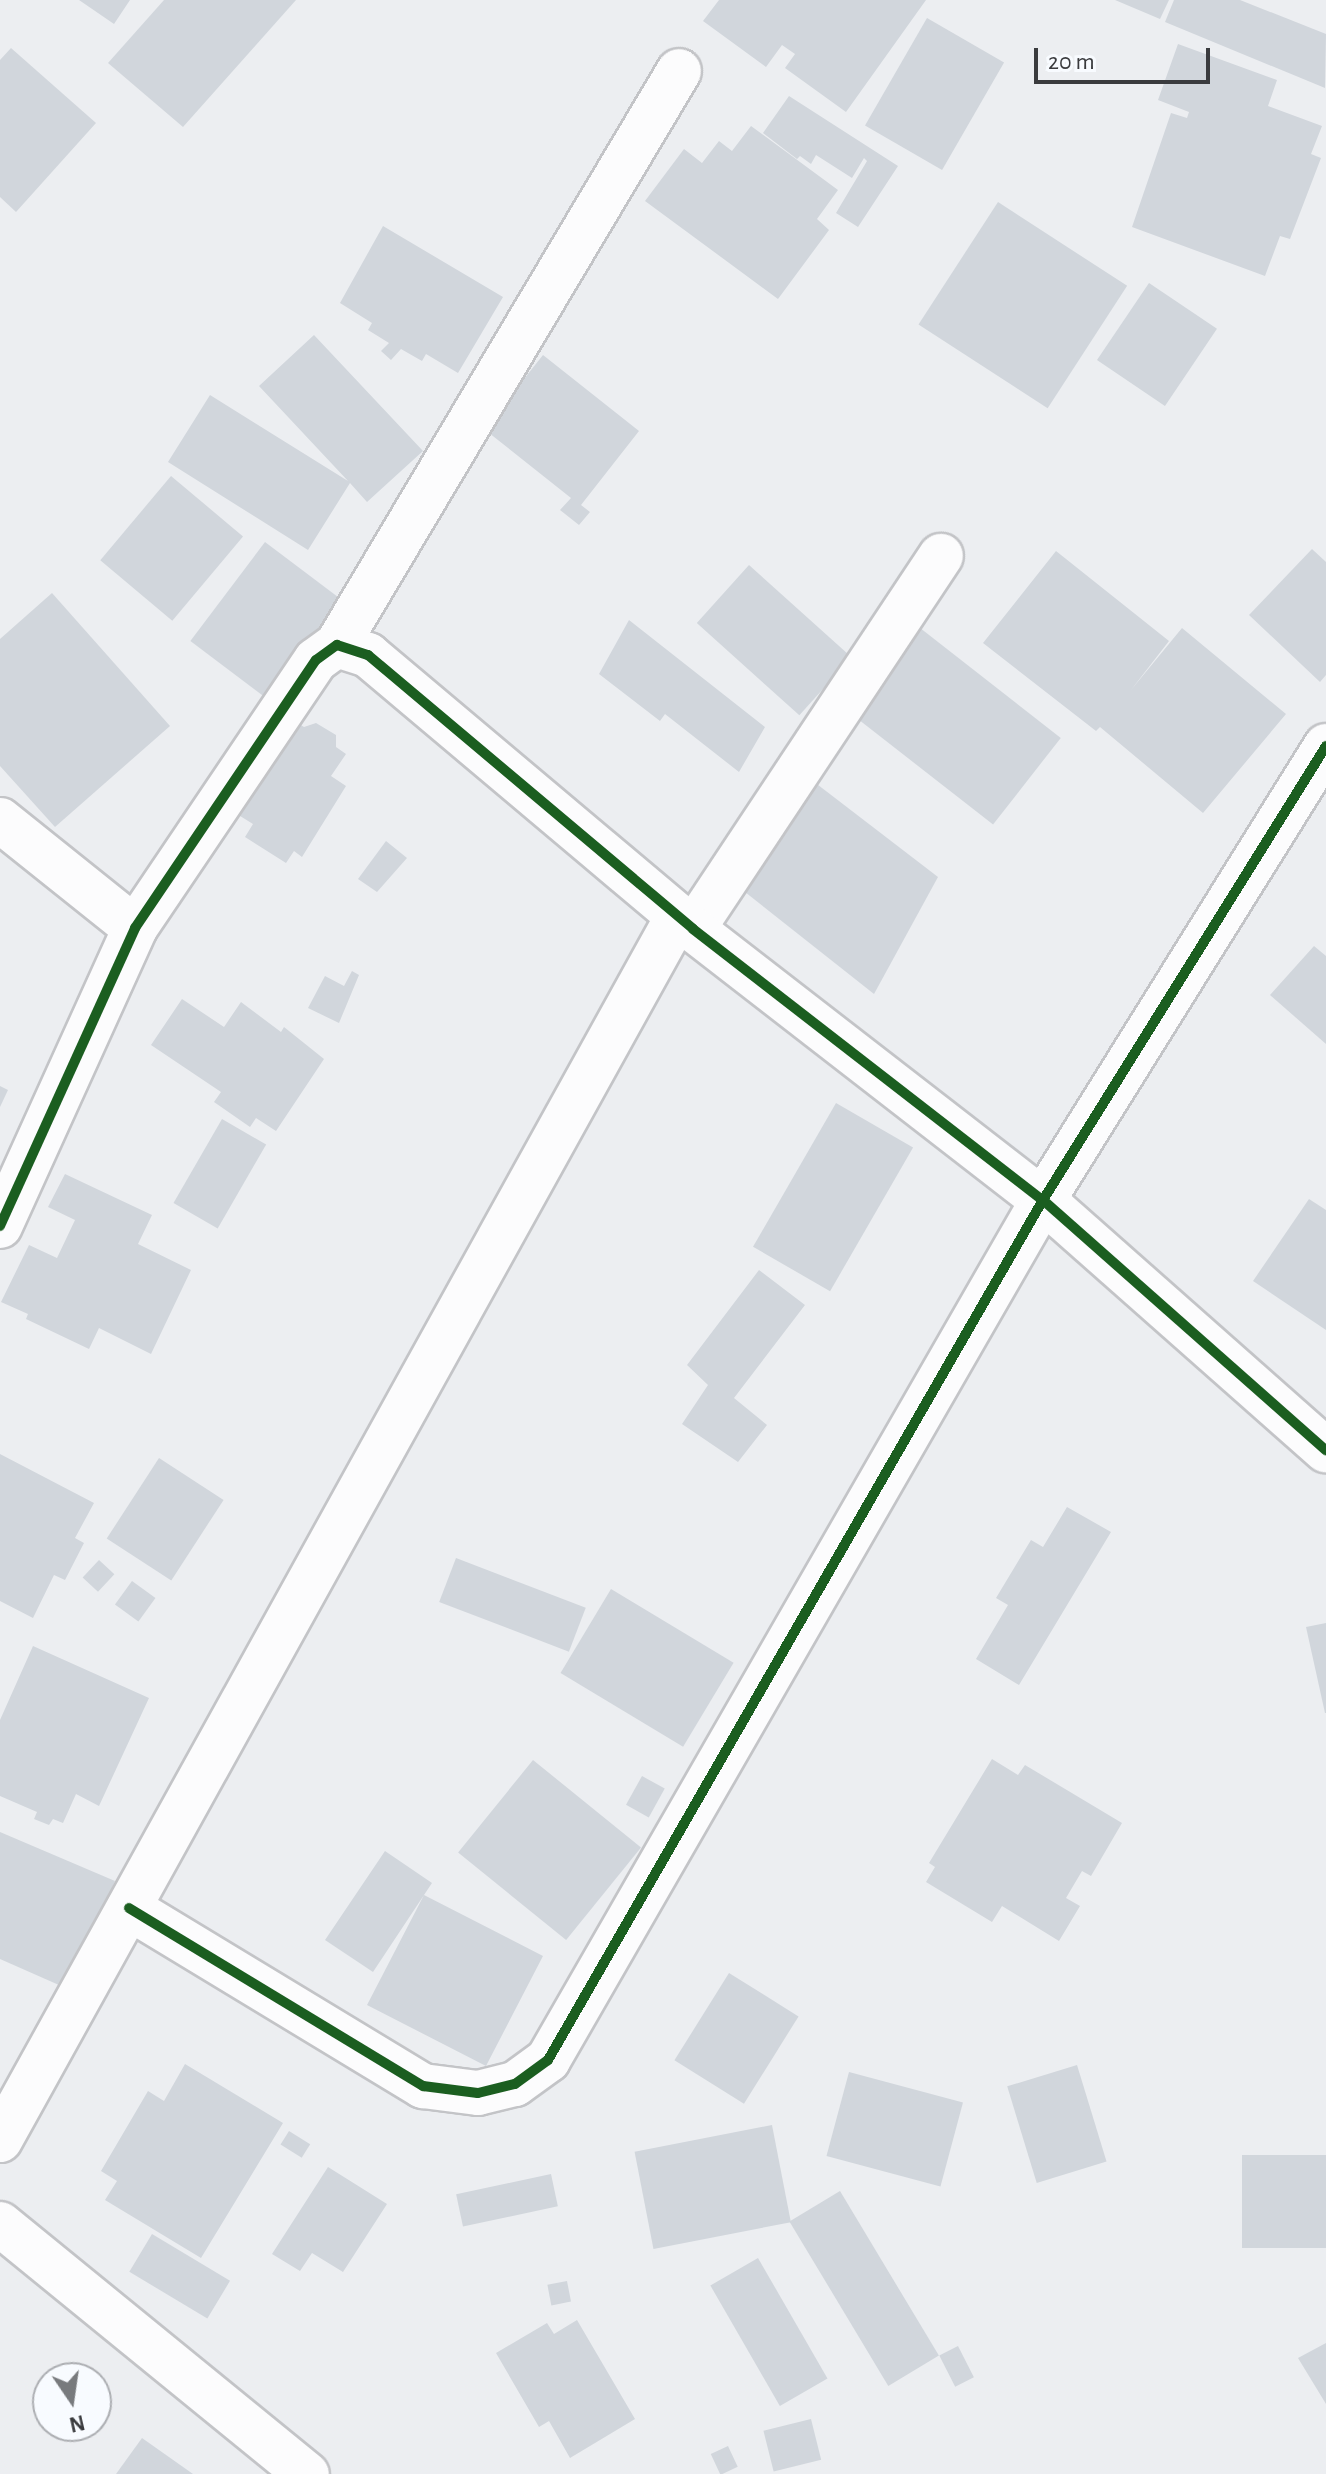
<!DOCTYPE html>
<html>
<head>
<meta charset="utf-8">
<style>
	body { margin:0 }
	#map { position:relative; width:1326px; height:2474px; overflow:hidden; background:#eceef1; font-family:"Alegreya Sans",sans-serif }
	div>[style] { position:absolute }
	.building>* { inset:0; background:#d1d6dc; transform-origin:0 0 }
	.roads { filter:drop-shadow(2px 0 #c3c4c7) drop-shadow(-2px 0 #c3c4c7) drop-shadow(0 2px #c3c4c7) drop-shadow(0 -2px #c3c4c7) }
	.street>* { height:44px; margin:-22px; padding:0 22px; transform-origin:22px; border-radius:22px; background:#fcfcfd }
	.cycleway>* { height:10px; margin:-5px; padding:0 5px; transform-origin:5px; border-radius:5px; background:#1b5e20 }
	span { translate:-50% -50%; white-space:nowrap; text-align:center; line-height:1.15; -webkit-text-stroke:6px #f8fbff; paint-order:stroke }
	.north { position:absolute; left:32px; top:2362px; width:80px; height:80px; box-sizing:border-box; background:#f8fbff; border:2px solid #acaeb2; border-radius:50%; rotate:167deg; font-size:22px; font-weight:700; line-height:32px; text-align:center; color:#3a3b3e }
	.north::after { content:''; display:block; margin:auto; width:28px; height:36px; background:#787a7d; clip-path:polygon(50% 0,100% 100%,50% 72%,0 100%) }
	.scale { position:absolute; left:1034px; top:48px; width:176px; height:36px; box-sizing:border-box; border:4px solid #3a3b3e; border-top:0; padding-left:10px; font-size:24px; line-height:28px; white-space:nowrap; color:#3a3b3e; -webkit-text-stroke:6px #f8fbff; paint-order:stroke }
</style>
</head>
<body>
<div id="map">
	<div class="building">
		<div style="clip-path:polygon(79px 0,130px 0,114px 24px)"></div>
		<div style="clip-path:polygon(164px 0,296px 0,183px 127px,108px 63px)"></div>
		<div style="clip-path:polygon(719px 0,926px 0,846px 112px,785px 68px,795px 54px,782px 45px,766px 67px,703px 21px)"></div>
		<div style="clip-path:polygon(1115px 0,1169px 0,1160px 19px)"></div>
		<div style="clip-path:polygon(1174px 0,1240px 0,1326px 34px,1325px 88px,1165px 22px)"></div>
		<div style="left:927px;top:18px;width:89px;height:124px;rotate:30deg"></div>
		<div style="clip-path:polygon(1178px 44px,1277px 80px,1268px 106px,1322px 126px,1311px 154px,1321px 158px,1290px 239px,1280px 236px,1265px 276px,1132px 227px,1171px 113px,1187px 118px,1189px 112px,1158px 100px)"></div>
		<div style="clip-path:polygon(11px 48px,96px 123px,16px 212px,0 197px,0 60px)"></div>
		<div style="clip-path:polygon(789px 96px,898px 166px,858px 227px,836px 213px,867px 161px,864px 158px,852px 178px,816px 155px,811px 164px,800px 156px,797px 159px,763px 133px)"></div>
		<div style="clip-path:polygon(751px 126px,838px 190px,817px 219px,829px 230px,778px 299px,645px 201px,684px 149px,702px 163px,719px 141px,732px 151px)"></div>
		<div style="left:998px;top:202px;width:154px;height:146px;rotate:33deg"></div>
		<div style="clip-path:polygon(383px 226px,503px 297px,458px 373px,426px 354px,422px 361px,401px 349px,391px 360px,381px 351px,389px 343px,368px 330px,372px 323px,340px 303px)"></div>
		<div style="left:1149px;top:283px;width:82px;height:93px;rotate:34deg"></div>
		<div style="clip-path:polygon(314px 335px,423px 451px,367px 502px,350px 483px,308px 550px,168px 462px,210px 395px,348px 481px,259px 386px)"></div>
		<div style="clip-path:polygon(543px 355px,639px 431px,581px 505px,590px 512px,579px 525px,560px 510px,571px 498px,484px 429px)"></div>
		<div style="left:171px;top:476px;width:94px;height:110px;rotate:40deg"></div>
		<div style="left:265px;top:542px;width:103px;height:124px;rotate:37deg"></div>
		<div style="clip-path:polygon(1312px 549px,1326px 562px,1326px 675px,1320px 682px,1249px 615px)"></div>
		<div style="clip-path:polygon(1056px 551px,1169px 641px,1131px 690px,1182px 628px,1286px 714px,1203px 813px,1100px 727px,1096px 731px,983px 643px)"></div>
		<div style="left:749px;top:565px;width:138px;height:78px;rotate:42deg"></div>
		<div style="clip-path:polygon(52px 593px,170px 726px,55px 827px,0 766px,0 639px)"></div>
		<div style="clip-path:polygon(629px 620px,765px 727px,739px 772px,665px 714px,660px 721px,599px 674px)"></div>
		<div style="left:915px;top:624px;width:185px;height:110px;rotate:38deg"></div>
		<div style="clip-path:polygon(294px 721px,304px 727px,316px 723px,336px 735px,336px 747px,346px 754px,331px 776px,346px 786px,302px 857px,294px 851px,286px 863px,245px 837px,253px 824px,232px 811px)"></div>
		<div style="clip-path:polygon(809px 778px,938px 877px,874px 994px,745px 892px)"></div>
		<div style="clip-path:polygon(386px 841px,407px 858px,377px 892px,358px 879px)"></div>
		<div style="clip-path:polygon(1314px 946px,1326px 956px,1326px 1044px,1270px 995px)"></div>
		<div style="clip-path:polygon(352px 971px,359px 975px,339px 1023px,308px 1008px,325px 976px,344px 986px)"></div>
		<div style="clip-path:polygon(182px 999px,224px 1027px,241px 1002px,281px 1032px,284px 1027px,324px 1059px,276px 1131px,256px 1118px,250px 1127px,214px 1102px,221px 1092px,151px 1045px)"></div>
		<div style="clip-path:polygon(0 1086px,8px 1090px,0 1107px)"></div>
		<div style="left:836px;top:1103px;width:89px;height:166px;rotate:30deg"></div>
		<div style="left:222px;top:1119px;width:51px;height:97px;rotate:30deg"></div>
		<div style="clip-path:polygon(65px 1174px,152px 1215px,138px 1244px,191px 1270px,151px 1354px,99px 1328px,89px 1349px,26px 1319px,28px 1314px,1px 1302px,29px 1245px,57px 1258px,75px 1220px,48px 1207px)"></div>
		<div style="clip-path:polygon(1309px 1199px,1326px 1210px,1326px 1330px,1253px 1281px)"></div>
		<div style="clip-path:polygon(759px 1270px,805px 1305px,734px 1398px,767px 1425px,738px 1462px,682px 1424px,708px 1385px,687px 1365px)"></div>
		<div style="clip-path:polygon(0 1454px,94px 1503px,75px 1538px,84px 1543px,65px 1580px,54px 1575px,33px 1618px,0 1601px)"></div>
		<div style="left:159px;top:1458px;width:77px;height:96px;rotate:33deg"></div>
		<div style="clip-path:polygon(1067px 1507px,1111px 1532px,1019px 1685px,976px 1659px,1008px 1605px,996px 1598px,1031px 1540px,1043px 1547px)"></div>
		<div style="left:456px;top:1558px;width:139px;height:47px;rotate:21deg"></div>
		<div style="left:99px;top:1560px;width:21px;height:24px;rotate:43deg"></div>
		<div style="left:132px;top:1581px;width:29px;height:29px;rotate:36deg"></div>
		<div style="left:611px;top:1589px;width:143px;height:98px;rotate:31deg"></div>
		<div style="clip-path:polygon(1326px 1623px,1326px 1713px,1325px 1713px,1306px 1627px)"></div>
		<div style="clip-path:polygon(33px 1646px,149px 1698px,99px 1806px,76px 1794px,63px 1823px,53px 1819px,49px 1825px,34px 1819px,37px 1812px,0 1796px,0 1720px)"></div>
		<div style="clip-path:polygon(992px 1759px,1018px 1775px,1025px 1765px,1122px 1823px,1091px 1876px,1082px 1871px,1066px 1898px,1080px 1906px,1059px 1941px,1002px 1906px,992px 1922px,926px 1882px,935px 1867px,929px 1863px)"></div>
		<div style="left:533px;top:1760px;width:139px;height:119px;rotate:39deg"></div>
		<div style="left:642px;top:1776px;width:26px;height:33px;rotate:29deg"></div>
		<div style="clip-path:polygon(0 1832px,115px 1881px,68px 1989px,0 1959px)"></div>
		<div style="clip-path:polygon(385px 1851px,432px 1883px,424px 1895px,543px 1956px,486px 2066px,367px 2005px,424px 1895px,373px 1972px,325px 1940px)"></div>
		<div style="left:729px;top:1973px;width:82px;height:103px;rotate:32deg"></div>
		<div style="clip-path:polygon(185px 2064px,283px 2123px,201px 2258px,105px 2200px,117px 2181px,101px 2171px,148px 2091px,164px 2101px)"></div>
		<div style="left:1077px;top:2065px;width:101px;height:73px;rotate:73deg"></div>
		<div style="left:849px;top:2072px;width:118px;height:87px;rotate:15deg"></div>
		<div style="left:772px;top:2125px;width:99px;height:140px;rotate:79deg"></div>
		<div style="left:289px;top:2131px;width:25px;height:16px;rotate:32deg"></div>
		<div style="left:1326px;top:2155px;width:93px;height:84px;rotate:90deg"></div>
		<div style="clip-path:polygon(328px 2167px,387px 2204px,343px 2272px,312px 2253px,300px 2271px,272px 2254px)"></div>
		<div style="left:551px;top:2174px;width:33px;height:97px;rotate:78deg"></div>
		<div style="left:840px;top:2191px;width:192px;height:59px;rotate:59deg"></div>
		<div style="left:152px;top:2234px;width:91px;height:44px;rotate:31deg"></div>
		<div style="left:758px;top:2258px;width:139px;height:55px;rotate:60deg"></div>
		<div style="left:567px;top:2281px;width:21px;height:20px;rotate:79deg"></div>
		<div style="clip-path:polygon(577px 2320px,635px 2419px,570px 2458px,549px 2421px,539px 2427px,496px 2353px,547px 2323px,554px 2334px)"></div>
		<div style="clip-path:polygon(1326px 2343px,1326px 2404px,1298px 2358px)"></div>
		<div style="left:958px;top:2346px;width:35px;height:21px;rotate:63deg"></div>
		<div style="left:811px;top:2419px;width:42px;height:49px;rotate:76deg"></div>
		<div style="clip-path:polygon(142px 2438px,193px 2474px,116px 2474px)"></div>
		<div style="left:728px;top:2446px;width:23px;height:19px;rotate:65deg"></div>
	</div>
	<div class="roads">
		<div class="street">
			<div style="left:337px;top:645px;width:668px;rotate:-59.21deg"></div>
			<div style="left:0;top:820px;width:173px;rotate:38.7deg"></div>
			<div style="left:693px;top:929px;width:448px;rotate:-56.4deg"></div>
			<div style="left:0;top:1226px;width:327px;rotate:-65.6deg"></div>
			<div style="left:135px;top:928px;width:323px;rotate:-56deg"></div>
			<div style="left:316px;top:660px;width:26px;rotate:-36deg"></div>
			<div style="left:337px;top:645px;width:33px;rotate:18deg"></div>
			<div style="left:368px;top:655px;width:425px;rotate:40.1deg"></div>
			<div style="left:693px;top:929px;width:443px;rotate:37.8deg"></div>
			<div style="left:1043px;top:1200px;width:378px;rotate:41.5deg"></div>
			<div style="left:129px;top:1908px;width:344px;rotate:31.2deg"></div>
			<div style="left:423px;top:2086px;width:55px;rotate:7.3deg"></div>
			<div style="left:478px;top:2093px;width:38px;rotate:-14deg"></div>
			<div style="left:515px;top:2084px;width:41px;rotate:-36deg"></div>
			<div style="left:548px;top:2060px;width:992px;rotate:-60.08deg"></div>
			<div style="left:1043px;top:1200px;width:535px;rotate:-58.06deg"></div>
			<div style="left:0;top:2140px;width:1399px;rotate:-61.02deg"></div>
			<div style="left:0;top:2224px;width:396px;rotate:39.2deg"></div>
		</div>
	</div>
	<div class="cycleway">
		<div style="left:0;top:1226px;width:327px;rotate:-65.6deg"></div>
		<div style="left:135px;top:928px;width:323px;rotate:-56deg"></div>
		<div style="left:316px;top:660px;width:26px;rotate:-36deg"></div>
		<div style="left:337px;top:645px;width:33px;rotate:18deg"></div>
		<div style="left:368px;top:655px;width:425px;rotate:40.1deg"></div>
		<div style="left:693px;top:929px;width:443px;rotate:37.8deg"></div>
		<div style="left:1043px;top:1200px;width:378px;rotate:41.5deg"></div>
		<div style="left:129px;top:1908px;width:344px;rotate:31.2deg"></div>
		<div style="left:423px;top:2086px;width:55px;rotate:7.3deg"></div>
		<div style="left:478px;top:2093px;width:38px;rotate:-14deg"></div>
		<div style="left:515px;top:2084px;width:41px;rotate:-36deg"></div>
		<div style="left:548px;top:2060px;width:992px;rotate:-60.08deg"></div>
		<div style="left:1043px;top:1200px;width:535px;rotate:-58.06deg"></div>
	</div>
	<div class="north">N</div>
	<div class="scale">20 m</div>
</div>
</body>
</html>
